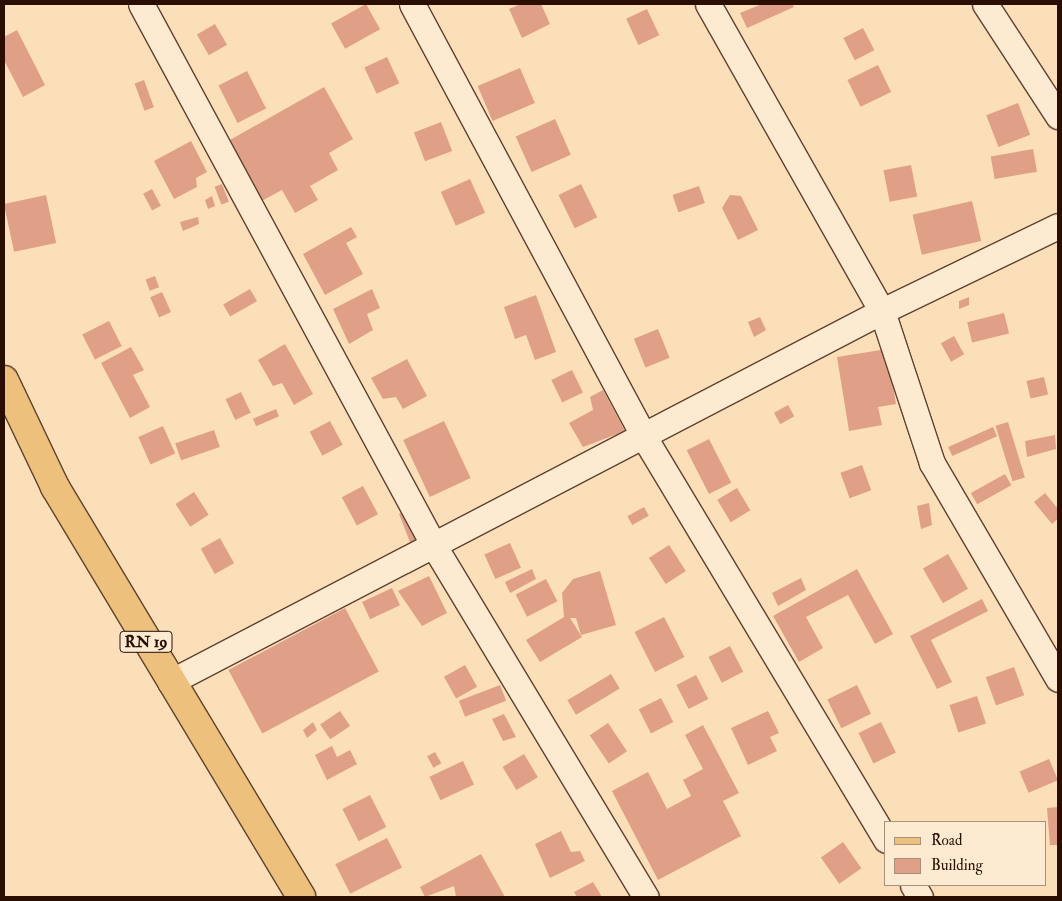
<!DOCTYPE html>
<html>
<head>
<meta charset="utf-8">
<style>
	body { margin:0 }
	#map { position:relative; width:1062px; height:901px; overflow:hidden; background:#fadfb8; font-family:"IM FELL Double Pica",serif }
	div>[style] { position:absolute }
	.building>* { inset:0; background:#e0a087; transform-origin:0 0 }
	.roads { filter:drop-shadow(1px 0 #5f4230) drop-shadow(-1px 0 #5f4230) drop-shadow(0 1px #5f4230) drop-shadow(0 -1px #5f4230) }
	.minor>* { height:25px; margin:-12.5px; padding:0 12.5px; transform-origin:12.5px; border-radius:12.5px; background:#fcead1 }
	.primary>* { height:28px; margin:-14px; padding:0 14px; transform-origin:14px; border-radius:14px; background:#edc07c }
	span { translate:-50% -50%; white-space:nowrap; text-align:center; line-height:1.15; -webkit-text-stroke:4px #fcead1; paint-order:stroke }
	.shield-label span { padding:1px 4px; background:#fcead1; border:1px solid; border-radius:4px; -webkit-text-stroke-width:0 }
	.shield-label { font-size:16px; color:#2b0e02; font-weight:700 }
	.frame { position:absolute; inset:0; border:5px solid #2b0e02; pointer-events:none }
	.legend { position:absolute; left:884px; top:821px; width:162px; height:65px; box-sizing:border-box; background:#fcead1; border:1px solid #a8927e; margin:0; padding:6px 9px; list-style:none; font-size:15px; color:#2b0e02 }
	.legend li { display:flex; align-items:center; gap:10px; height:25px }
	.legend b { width:25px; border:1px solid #a8927e }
</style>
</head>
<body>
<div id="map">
	<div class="building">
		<div style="left:366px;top:4px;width:29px;height:40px;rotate:61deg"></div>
		<div style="clip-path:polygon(521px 4px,541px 4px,550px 24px,522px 38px,509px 9px)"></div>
		<div style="clip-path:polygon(762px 4px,792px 4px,794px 7px,747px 28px,740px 13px)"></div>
		<div style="left:647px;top:9px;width:29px;height:23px;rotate:65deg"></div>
		<div style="left:215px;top:24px;width:24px;height:21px;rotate:60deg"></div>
		<div style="left:863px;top:28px;width:25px;height:22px;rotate:63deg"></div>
		<div style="clip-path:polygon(17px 30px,45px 85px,23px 97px,4px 60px,4px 37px)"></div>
		<div style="left:387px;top:57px;width:29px;height:25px;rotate:65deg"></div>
		<div style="left:878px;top:65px;width:30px;height:34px;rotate:64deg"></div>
		<div style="left:520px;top:68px;width:38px;height:46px;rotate:67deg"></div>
		<div style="left:247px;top:71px;width:42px;height:32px;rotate:63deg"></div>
		<div style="left:144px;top:80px;width:29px;height:10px;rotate:70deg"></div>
		<div style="clip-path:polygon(324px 87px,353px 139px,329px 153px,338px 170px,310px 186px,318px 200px,295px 213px,282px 190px,254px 205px,221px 145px)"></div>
		<div style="left:1018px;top:103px;width:34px;height:34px;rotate:69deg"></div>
		<div style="left:555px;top:119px;width:39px;height:43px;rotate:66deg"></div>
		<div style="left:441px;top:122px;width:31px;height:29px;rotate:69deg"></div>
		<div style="clip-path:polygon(191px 141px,207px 172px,196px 178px,197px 187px,174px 199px,154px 161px)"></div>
		<div style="left:1033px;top:149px;width:23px;height:43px;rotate:80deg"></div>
		<div style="left:911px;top:165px;width:32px;height:28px;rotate:79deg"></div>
		<div style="left:470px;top:179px;width:37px;height:32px;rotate:66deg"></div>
		<div style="left:222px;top:184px;width:19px;height:8px;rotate:69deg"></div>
		<div style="left:581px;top:184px;width:37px;height:25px;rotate:64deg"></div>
		<div style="left:699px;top:186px;width:18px;height:28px;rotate:71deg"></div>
		<div style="left:152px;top:189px;width:19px;height:10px;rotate:62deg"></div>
		<div style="left:46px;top:195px;width:49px;height:43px;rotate:78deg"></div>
		<div style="clip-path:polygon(730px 195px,741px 196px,758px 230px,738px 240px,722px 208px)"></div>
		<div style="clip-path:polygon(212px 196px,215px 206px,208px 209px,205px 200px)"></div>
		<div style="left:972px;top:201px;width:41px;height:61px;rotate:77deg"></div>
		<div style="clip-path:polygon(198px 217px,199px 224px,183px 231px,180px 222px)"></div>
		<div style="clip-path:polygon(351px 227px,357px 237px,346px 243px,363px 274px,325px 295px,303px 254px)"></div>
		<div style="left:155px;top:276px;width:12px;height:10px;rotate:70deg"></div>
		<div style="left:250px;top:289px;width:14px;height:31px;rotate:60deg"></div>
		<div style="clip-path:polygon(372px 289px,380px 308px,367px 314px,373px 330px,349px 344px,333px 309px)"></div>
		<div style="left:162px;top:292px;width:22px;height:13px;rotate:66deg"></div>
		<div style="clip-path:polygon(536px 295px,556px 352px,535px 360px,526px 335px,515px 339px,504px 307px)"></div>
		<div style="clip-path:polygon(969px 297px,969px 305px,959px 309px,959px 301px)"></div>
		<div style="left:1004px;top:313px;width:21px;height:38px;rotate:76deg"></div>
		<div style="clip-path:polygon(760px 317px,766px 330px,754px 337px,748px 322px)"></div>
		<div style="left:109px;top:321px;width:28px;height:30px;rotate:63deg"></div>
		<div style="left:658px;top:329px;width:31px;height:26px;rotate:68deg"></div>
		<div style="left:954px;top:336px;width:21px;height:15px;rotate:61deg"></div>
		<div style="clip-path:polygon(285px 344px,313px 394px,294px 405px,282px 383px,273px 386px,258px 360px)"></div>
		<div style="clip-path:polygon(131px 347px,144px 370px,133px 375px,150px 407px,130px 418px,101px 363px)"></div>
		<div style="clip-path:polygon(887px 349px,896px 404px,878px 407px,882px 425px,849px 431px,837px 357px)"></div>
		<div style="clip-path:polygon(407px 359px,427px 396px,403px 409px,396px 397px,383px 399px,371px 378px)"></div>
		<div style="left:572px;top:370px;width:25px;height:23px;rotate:64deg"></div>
		<div style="left:1044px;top:377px;width:18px;height:18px;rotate:77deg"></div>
		<div style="clip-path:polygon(603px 390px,625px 431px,583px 447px,569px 423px,593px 410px,590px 397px)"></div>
		<div style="left:241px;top:392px;width:23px;height:17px;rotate:65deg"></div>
		<div style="left:788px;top:405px;width:13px;height:16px;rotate:61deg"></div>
		<div style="left:276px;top:409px;width:8px;height:25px;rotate:67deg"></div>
		<div style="left:330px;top:421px;width:27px;height:23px;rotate:62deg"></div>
		<div style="left:444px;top:421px;width:63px;height:45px;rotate:65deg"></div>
		<div style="left:1008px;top:422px;width:58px;height:13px;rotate:73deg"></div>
		<div style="left:163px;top:426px;width:30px;height:27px;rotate:66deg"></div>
		<div style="left:993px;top:427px;width:10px;height:49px;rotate:66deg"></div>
		<div style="left:214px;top:430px;width:18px;height:41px;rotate:71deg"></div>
		<div style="clip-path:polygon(1055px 435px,1056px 449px,1027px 457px,1025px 441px)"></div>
		<div style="left:709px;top:439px;width:49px;height:25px;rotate:63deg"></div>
		<div style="left:862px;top:465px;width:27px;height:23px;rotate:70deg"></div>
		<div style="left:1005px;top:474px;width:13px;height:39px;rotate:61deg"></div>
		<div style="left:363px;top:486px;width:32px;height:24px;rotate:62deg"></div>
		<div style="left:737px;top:488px;width:26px;height:23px;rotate:59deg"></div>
		<div style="left:194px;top:492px;width:27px;height:22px;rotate:57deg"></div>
		<div style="clip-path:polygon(1045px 493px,1058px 509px,1058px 519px,1052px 524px,1034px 502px)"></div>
		<div style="clip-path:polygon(929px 503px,932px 525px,921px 529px,917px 506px)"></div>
		<div style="left:644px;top:507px;width:10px;height:19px;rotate:61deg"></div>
		<div style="clip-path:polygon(407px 508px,420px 546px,401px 548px,410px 542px,399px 514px)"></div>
		<div style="left:220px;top:538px;width:29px;height:22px;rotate:61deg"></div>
		<div style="left:510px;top:543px;width:27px;height:28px;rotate:66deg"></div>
		<div style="left:669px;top:545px;width:31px;height:24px;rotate:57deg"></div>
		<div style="left:948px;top:554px;width:40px;height:29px;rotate:60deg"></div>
		<div style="clip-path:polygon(532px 569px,536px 579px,510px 593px,505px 582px)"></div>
		<div style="clip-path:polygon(857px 569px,893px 634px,875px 644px,848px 595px,806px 617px,823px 648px,799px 662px,773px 616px)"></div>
		<div style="clip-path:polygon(600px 571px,616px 625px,581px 635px,576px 618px,570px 618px,582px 637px,540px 662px,526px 640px,564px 617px,562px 593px,573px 579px)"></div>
		<div style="clip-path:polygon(429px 576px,447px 613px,422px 626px,398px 591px)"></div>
		<div style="clip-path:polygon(801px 578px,806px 590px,778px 606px,772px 593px)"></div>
		<div style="left:546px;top:579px;width:25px;height:34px;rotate:63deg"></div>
		<div style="left:392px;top:588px;width:19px;height:33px;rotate:65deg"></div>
		<div style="clip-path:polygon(982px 599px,988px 611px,931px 640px,952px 682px,937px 689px,910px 636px)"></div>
		<div style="left:345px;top:608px;width:72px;height:132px;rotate:62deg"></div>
		<div style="left:664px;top:617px;width:45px;height:33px;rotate:63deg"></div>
		<div style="left:730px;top:646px;width:29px;height:24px;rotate:63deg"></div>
		<div style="left:465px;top:665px;width:25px;height:24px;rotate:61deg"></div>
		<div style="left:1014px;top:667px;width:30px;height:30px;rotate:70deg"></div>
		<div style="left:611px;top:674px;width:17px;height:51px;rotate:59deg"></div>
		<div style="left:696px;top:675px;width:27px;height:22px;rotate:63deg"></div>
		<div style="left:500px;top:685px;width:17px;height:44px;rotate:69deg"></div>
		<div style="left:857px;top:685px;width:32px;height:33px;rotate:64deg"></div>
		<div style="left:977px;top:696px;width:29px;height:29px;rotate:72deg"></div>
		<div style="left:661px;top:698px;width:27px;height:25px;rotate:63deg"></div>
		<div style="left:340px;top:711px;width:18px;height:24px;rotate:56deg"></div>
		<div style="clip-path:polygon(768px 711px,779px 733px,770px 737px,777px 751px,748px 765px,731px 728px)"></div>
		<div style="clip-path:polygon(504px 714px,516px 737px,503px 741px,492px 719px)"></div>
		<div style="clip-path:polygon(313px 722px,317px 730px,307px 738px,303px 730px)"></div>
		<div style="left:881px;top:722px;width:34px;height:25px;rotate:64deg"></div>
		<div style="left:608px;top:723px;width:34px;height:22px;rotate:56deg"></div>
		<div style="clip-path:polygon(703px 725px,739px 793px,723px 801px,741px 836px,658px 880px,612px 791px,648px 772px,667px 809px,691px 796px,683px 780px,703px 769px,685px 735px)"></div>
		<div style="clip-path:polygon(332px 746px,337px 757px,350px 750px,357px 764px,327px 780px,315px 755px)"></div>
		<div style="left:435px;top:752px;width:13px;height:9px;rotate:61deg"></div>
		<div style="left:524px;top:754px;width:27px;height:25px;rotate:59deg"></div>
		<div style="left:1049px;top:759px;width:23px;height:32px;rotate:67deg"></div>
		<div style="left:463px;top:761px;width:26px;height:37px;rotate:65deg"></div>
		<div style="left:370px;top:795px;width:36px;height:31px;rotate:63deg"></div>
		<div style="clip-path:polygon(1058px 807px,1058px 845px,1050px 845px,1047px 808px)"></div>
		<div style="clip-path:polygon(561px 831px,571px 852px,580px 851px,585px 861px,550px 878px,535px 844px)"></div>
		<div style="left:387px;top:838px;width:33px;height:58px;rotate:63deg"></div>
		<div style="left:843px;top:842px;width:32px;height:27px;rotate:55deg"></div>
		<div style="clip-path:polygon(481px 854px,505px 897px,456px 897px,454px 886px,425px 897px,420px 887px)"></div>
		<div style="clip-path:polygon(593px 882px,602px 897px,577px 897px,574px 892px)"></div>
	</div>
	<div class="roads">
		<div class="minor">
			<div style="left:141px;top:4px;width:616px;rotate:61.6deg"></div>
			<div style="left:434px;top:546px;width:410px;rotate:58.9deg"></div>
			<div style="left:412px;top:4px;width:491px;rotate:61.8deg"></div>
			<div style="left:644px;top:437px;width:470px;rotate:59deg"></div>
			<div style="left:708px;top:4px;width:353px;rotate:60.5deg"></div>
			<div style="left:882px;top:311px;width:160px;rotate:71.8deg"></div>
			<div style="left:932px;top:463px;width:250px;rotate:59.7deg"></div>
			<div style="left:985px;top:4px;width:134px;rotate:56.9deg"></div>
			<div style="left:170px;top:682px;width:803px;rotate:-27.52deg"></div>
			<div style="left:882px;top:311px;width:195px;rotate:-25.8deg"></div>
			<div style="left:913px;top:885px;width:14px;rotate:60deg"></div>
		</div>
		<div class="primary">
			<div style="left:4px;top:380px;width:119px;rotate:64.5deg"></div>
			<div style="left:55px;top:487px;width:478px;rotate:59deg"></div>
		</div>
	</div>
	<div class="shield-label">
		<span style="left:146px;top:642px">RN 19</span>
	</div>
	<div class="frame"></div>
	<ul class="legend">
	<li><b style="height:6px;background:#edc07c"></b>Road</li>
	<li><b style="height:14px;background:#e0a087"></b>Building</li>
	</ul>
</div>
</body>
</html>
